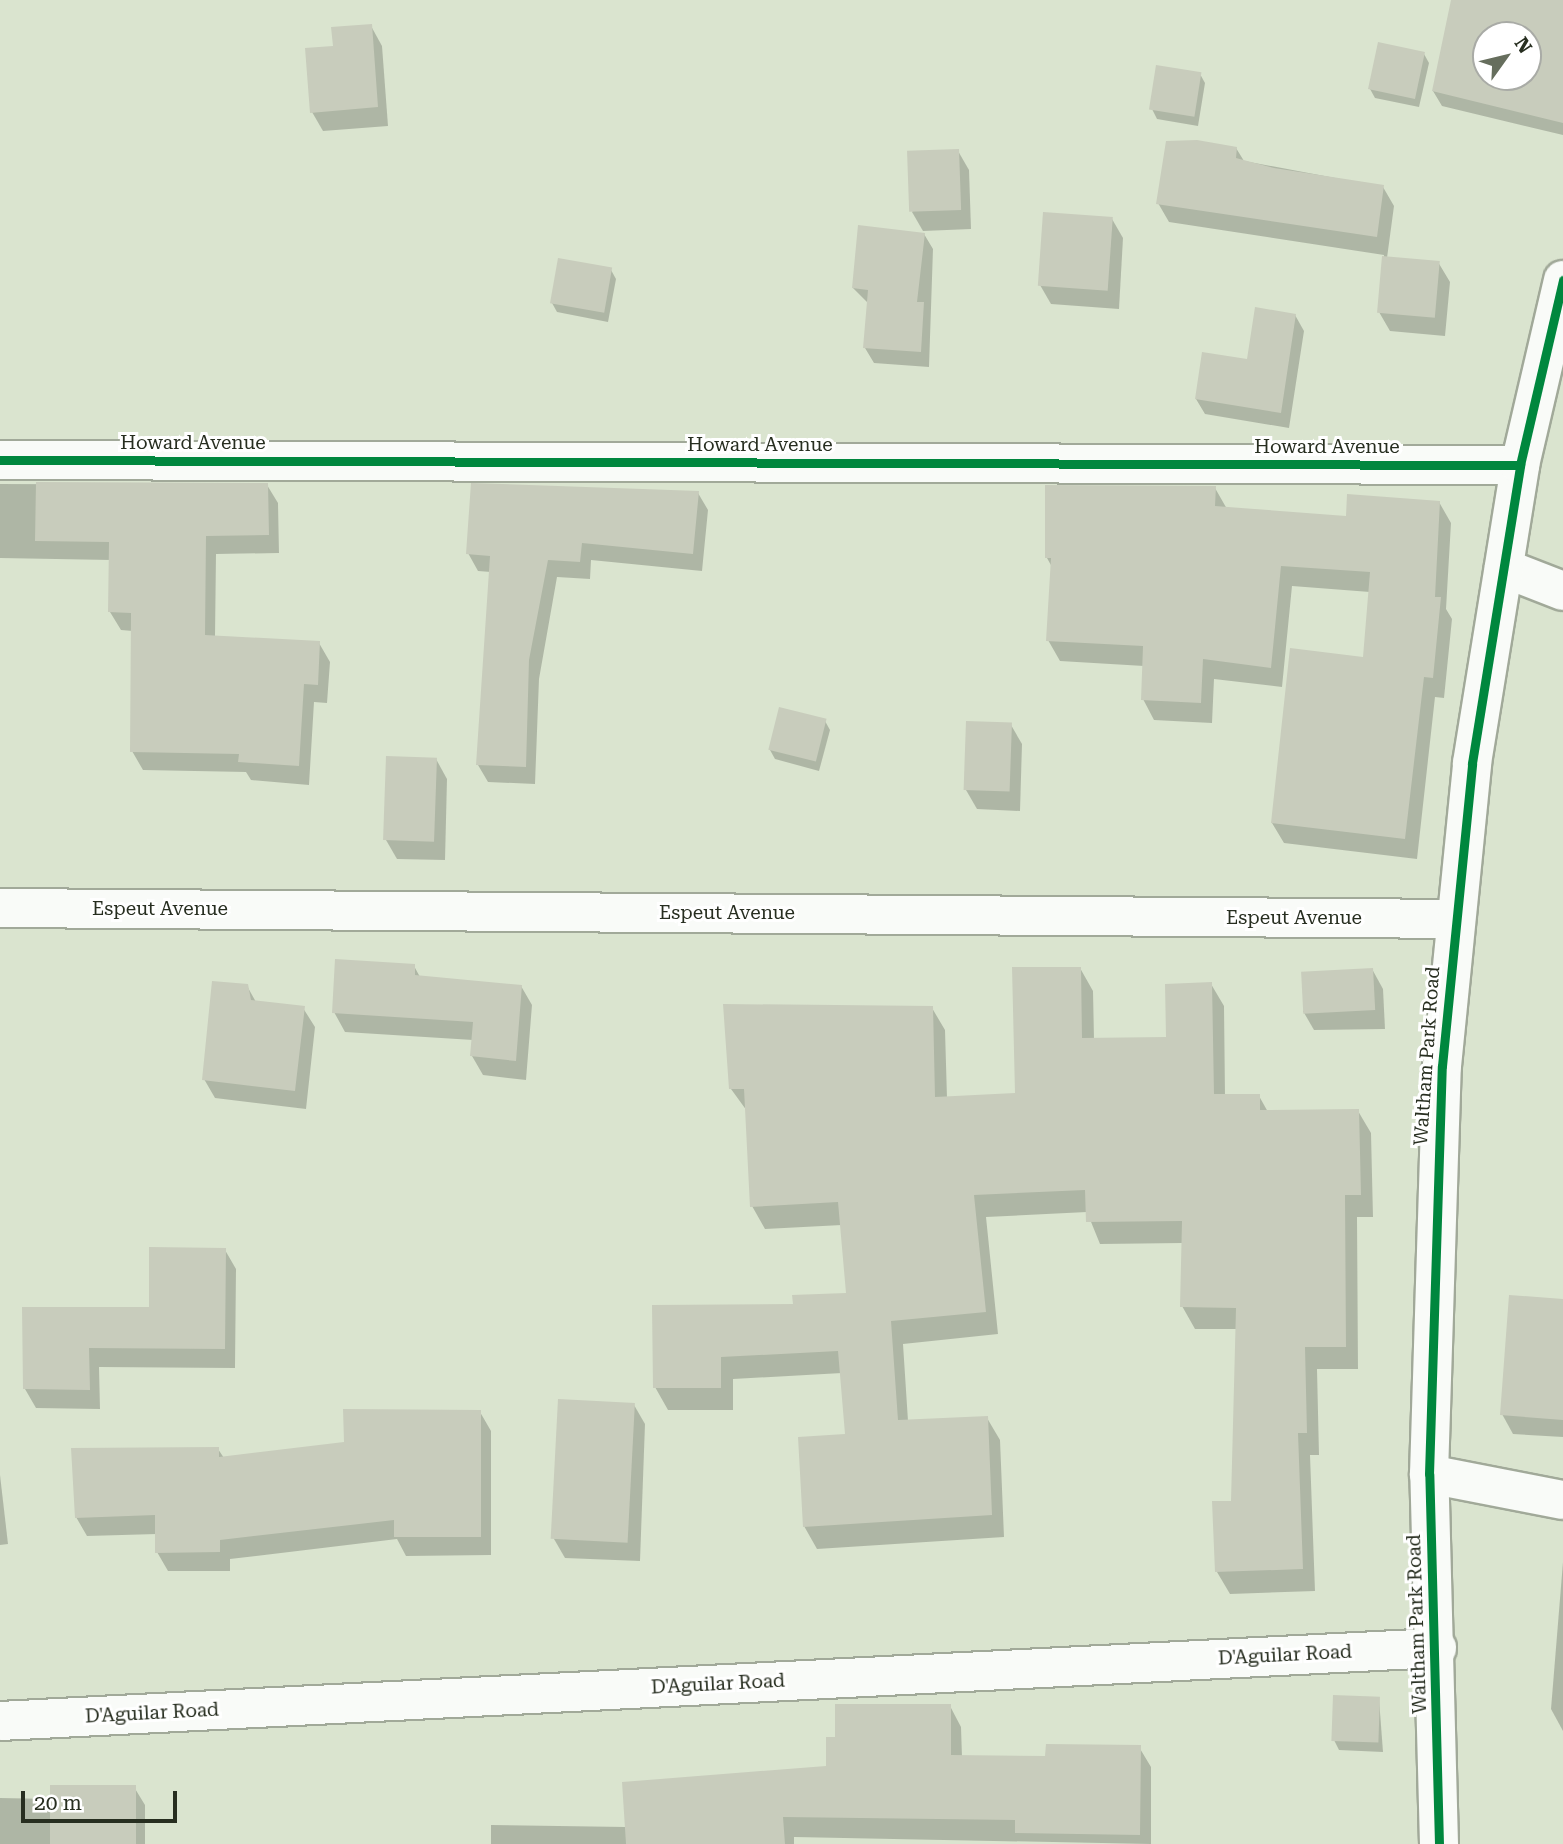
<!DOCTYPE html>
<html>
<head>
<meta charset="utf-8">
<style>
	body { margin:0 }
	#map { position:relative; width:1563px; height:1844px; overflow:hidden; background:#dae4cf; font-family:"Roboto Serif",serif }
	div>[style] { position:absolute }
	.shadow>* { inset:0; background:#0003 }
	.building>* { inset:0; background:#c8ccbc; transform-origin:0 0 }
	.roads { filter:drop-shadow(2px 0 #a1a999) drop-shadow(-2px 0 #a1a999) drop-shadow(0 2px #a1a999) drop-shadow(0 -2px #a1a999) }
	.minor>* { height:38px; margin:-19px; padding:0 19px; transform-origin:19px; border-radius:19px; background:#f9fbf8 }
	.major>* { height:38px; margin:-19px; padding:0 19px; transform-origin:19px; border-radius:19px; background:#f9fbf8 }
	.cycleway>* { height:9px; margin:-4.5px; padding:0 4.5px; transform-origin:4.5px; border-radius:4.5px; background:#00873e }
	span { translate:-50% -50%; white-space:nowrap; text-align:center; line-height:1.15; -webkit-text-stroke:6px #fff; paint-order:stroke }
	.street-label { font-size:19px; color:#272e20 }
	.north { position:absolute; left:1472px; top:21px; width:70px; height:70px; box-sizing:border-box; background:#fff; border:2px solid #a9aba6; border-radius:50%; rotate:56deg; font-size:19px; font-weight:700; line-height:28px; text-align:center; color:#272e20 }
	.north::after { content:''; display:block; margin:auto; width:24px; height:32px; background:#666e5d; clip-path:polygon(50% 0,100% 100%,50% 72%,0 100%) }
	.scale { position:absolute; left:21px; top:1791px; width:156px; height:32px; box-sizing:border-box; border:4px solid #272e20; border-top:0; padding-left:9px; font-size:21px; line-height:24px; white-space:nowrap; color:#272e20; -webkit-text-stroke:5px #fff; paint-order:stroke }
</style>
</head>
<body>
<div id="map">
	<div class="shadow">
		<div style="clip-path:polygon(evenodd,1452px 0,1563px 0,1563px 135px,1442px 106px,1433px 91px,1452px 0,1486px 35px,1528px 35px,1528px 77px,1486px 77px,1486px 35px)"></div>
		<div style="clip-path:polygon(371px 26px,382px 46px,388px 126px,323px 131px,312px 112px,334px 48px)"></div>
		<div style="clip-path:polygon(1424px 54px,1429px 63px,1419px 107px,1375px 98px,1370px 89px)"></div>
		<div style="clip-path:polygon(1200px 74px,1205px 83px,1198px 126px,1157px 119px,1152px 109px)"></div>
		<div style="clip-path:polygon(1236px 148px,1244px 161px,1383px 187px,1394px 206px,1387px 258px,1438px 262px,1450px 282px,1445px 336px,1390px 331px,1379px 312px,1384px 255px,1169px 222px,1158px 203px)"></div>
		<div style="clip-path:polygon(958px 151px,969px 170px,971px 229px,923px 231px,912px 212px)"></div>
		<div style="clip-path:polygon(1112px 219px,1123px 238px,1119px 309px,1051px 304px,1040px 285px)"></div>
		<div style="clip-path:polygon(924px 234px,933px 249px,929px 367px,874px 363px,865px 348px,868px 303px,853px 288px)"></div>
		<div style="clip-path:polygon(611px 270px,616px 279px,608px 322px,557px 312px,552px 303px)"></div>
		<div style="clip-path:polygon(1295px 315px,1304px 331px,1289px 428px,1205px 414px,1196px 399px,1249px 361px)"></div>
		<div style="clip-path:polygon(0 484px,267px 485px,278px 503px,279px 553px,216px 554px,215px 637px,319px 643px,330px 662px,327px 703px,314px 702px,309px 785px,251px 780px,246px 772px,143px 770px,132px 751px,133px 631px,121px 630px,110px 612px,111px 560px,0 558px)"></div>
		<div style="clip-path:polygon(1215px 488px,1227px 509px,1348px 518px,1439px 502px,1451px 523px,1446px 609px,1452px 619px,1444px 698px,1435px 697px,1417px 859px,1284px 843px,1272px 823px,1364px 659px,1370px 592px,1292px 586px,1282px 687px,1214px 679px,1212px 723px,1154px 720px,1143px 699px,1144px 666px,1060px 661px,1048px 640px,1052px 567px,1047px 558px)"></div>
		<div style="clip-path:polygon(698px 493px,708px 510px,702px 571px,591px 560px,590px 579px,557px 577px,539px 679px,535px 784px,488px 782px,478px 765px,491px 572px,478px 571px,468px 553px)"></div>
		<div style="clip-path:polygon(825px 721px,830px 730px,819px 771px,775px 759px,770px 750px)"></div>
		<div style="clip-path:polygon(1011px 725px,1022px 744px,1020px 811px,977px 809px,966px 790px)"></div>
		<div style="clip-path:polygon(436px 759px,447px 779px,445px 860px,397px 859px,386px 840px)"></div>
		<div style="clip-path:polygon(414px 966px,420px 977px,521px 986px,532px 1005px,526px 1080px,483px 1075px,472px 1056px,473px 1040px,345px 1032px,334px 1012px)"></div>
		<div style="clip-path:polygon(1080px 968px,1093px 991px,1094px 1039px,1167px 1038px,1211px 984px,1224px 1006px,1225px 1096px,1259px 1096px,1268px 1112px,1358px 1111px,1371px 1133px,1373px 1217px,1357px 1217px,1358px 1369px,1317px 1369px,1319px 1455px,1310px 1455px,1315px 1591px,1230px 1594px,1217px 1572px,1233px 1502px,1237px 1329px,1195px 1329px,1182px 1306px,1183px 1243px,1100px 1244px,1087px 1212px,986px 1217px,998px 1334px,903px 1344px,908px 1421px,987px 1418px,1000px 1440px,1004px 1537px,817px 1549px,804px 1526px,847px 1435px,842px 1373px,733px 1379px,733px 1410px,668px 1410px,655px 1387px,795px 1306px,848px 1294px,842px 1225px,765px 1229px,752px 1206px,747px 1111px,731px 1089px,932px 1008px,945px 1030px,947px 1098px,1017px 1095px)"></div>
		<div style="clip-path:polygon(1372px 969px,1383px 989px,1385px 1029px,1314px 1030px,1303px 1011px)"></div>
		<div style="clip-path:polygon(247px 986px,256px 1002px,303px 1008px,315px 1027px,306px 1109px,215px 1098px,204px 1079px)"></div>
		<div style="clip-path:polygon(225px 1250px,236px 1269px,235px 1368px,99px 1367px,100px 1409px,36px 1408px,25px 1389px,150px 1308px)"></div>
		<div style="clip-path:polygon(1563px 1301px,1563px 1437px,1513px 1434px,1502px 1414px)"></div>
		<div style="clip-path:polygon(634px 1405px,645px 1424px,640px 1561px,565px 1558px,554px 1539px)"></div>
		<div style="clip-path:polygon(480px 1412px,491px 1431px,491px 1555px,406px 1556px,397px 1539px,230px 1559px,230px 1571px,168px 1571px,157px 1552px,157px 1534px,87px 1536px,76px 1517px,218px 1449px,224px 1458px,346px 1444px)"></div>
		<div style="clip-path:polygon(0 1475px,8px 1544px,0 1545px)"></div>
		<div style="clip-path:polygon(1563px 1562px,1563px 1731px,1551px 1709px)"></div>
		<div style="clip-path:polygon(1379px 1699px,1383px 1752px,1339px 1750px,1334px 1740px)"></div>
		<div style="clip-path:polygon(950px 1706px,961px 1727px,962px 1757px,1047px 1758px,1139px 1747px,1151px 1767px,1151px 1844px,794px 1837px,794px 1844px,491px 1844px,491px 1825px,626px 1827px,828px 1767px,837px 1738px)"></div>
		<div style="clip-path:polygon(76px 1787px,134px 1787px,145px 1805px,145px 1844px,0 1844px,0 1798px,52px 1799px,76px 1793px)"></div>
	</div>
	<div class="building">
		<div style="clip-path:polygon(evenodd,1451px 0,1563px 0,1563px 123px,1432px 91px,1451px 0,1486px 35px,1528px 35px,1528px 77px,1486px 77px,1486px 35px)"></div>
		<div style="clip-path:polygon(372px 24px,378px 107px,310px 113px,305px 48px,333px 46px,331px 27px)"></div>
		<div style="left:1378px;top:42px;width:48px;height:48px;rotate:12deg"></div>
		<div style="left:1156px;top:65px;width:46px;height:45px;rotate:9deg"></div>
		<div style="clip-path:polygon(1197px 140px,1237px 147px,1236px 158px,1274px 168px,1384px 185px,1377px 237px,1156px 204px,1166px 141px)"></div>
		<div style="left:959px;top:149px;width:61px;height:52px;rotate:88deg"></div>
		<div style="left:1043px;top:212px;width:70px;height:74px;rotate:4deg"></div>
		<div style="clip-path:polygon(858px 225px,925px 233px,917px 302px,924px 302px,921px 352px,863px 348px,868px 290px,852px 288px)"></div>
		<div style="left:1382px;top:256px;width:58px;height:57px;rotate:5deg"></div>
		<div style="left:558px;top:258px;width:55px;height:46px;rotate:10deg"></div>
		<div style="clip-path:polygon(1255px 307px,1296px 314px,1281px 413px,1195px 399px,1202px 352px,1247px 359px)"></div>
		<div style="clip-path:polygon(36px 482px,268px 483px,269px 535px,206px 536px,205px 635px,320px 641px,318px 685px,304px 684px,299px 766px,238px 762px,239px 754px,130px 752px,131px 613px,108px 612px,109px 542px,35px 541px)"></div>
		<div style="clip-path:polygon(471px 483px,699px 491px,693px 554px,582px 543px,580px 562px,548px 560px,529px 660px,526px 767px,476px 765px,490px 556px,466px 554px)"></div>
		<div style="clip-path:polygon(1045px 485px,1216px 486px,1215px 506px,1346px 516px,1347px 494px,1440px 501px,1435px 597px,1441px 597px,1433px 678px,1424px 677px,1405px 839px,1271px 823px,1290px 648px,1363px 657px,1370px 572px,1281px 566px,1271px 668px,1203px 659px,1201px 703px,1141px 700px,1143px 646px,1046px 641px,1051px 558px,1045px 558px)"></div>
		<div style="left:779px;top:707px;width:49px;height:44px;rotate:14deg"></div>
		<div style="left:966px;top:721px;width:46px;height:69px;rotate:2deg"></div>
		<div style="left:386px;top:756px;width:51px;height:84px;rotate:2deg"></div>
		<div style="clip-path:polygon(335px 959px,415px 964px,415px 975px,522px 985px,516px 1061px,470px 1056px,473px 1022px,332px 1013px)"></div>
		<div style="clip-path:polygon(1012px 967px,1081px 967px,1082px 1038px,1166px 1037px,1165px 984px,1212px 982px,1214px 1094px,1260px 1094px,1260px 1110px,1359px 1109px,1361px 1195px,1345px 1195px,1346px 1347px,1305px 1347px,1307px 1433px,1298px 1433px,1303px 1569px,1215px 1572px,1212px 1501px,1231px 1501px,1236px 1308px,1180px 1307px,1182px 1221px,1086px 1222px,1085px 1190px,974px 1195px,986px 1312px,891px 1321px,898px 1420px,988px 1416px,992px 1515px,803px 1527px,798px 1437px,845px 1434px,838px 1351px,721px 1357px,721px 1388px,653px 1388px,652px 1305px,793px 1304px,792px 1295px,846px 1293px,838px 1202px,750px 1207px,744px 1089px,729px 1089px,723px 1004px,933px 1006px,935px 1097px,1015px 1093px)"></div>
		<div style="left:1373px;top:968px;width:42px;height:72px;rotate:87deg"></div>
		<div style="clip-path:polygon(212px 981px,248px 984px,251px 1000px,305px 1006px,295px 1091px,202px 1080px)"></div>
		<div style="clip-path:polygon(149px 1247px,226px 1248px,225px 1349px,89px 1348px,90px 1390px,23px 1389px,22px 1307px,149px 1307px)"></div>
		<div style="clip-path:polygon(1509px 1295px,1563px 1299px,1563px 1420px,1500px 1415px)"></div>
		<div style="left:558px;top:1399px;width:77px;height:140px;rotate:3deg"></div>
		<div style="clip-path:polygon(343px 1409px,481px 1410px,481px 1537px,394px 1537px,394px 1520px,220px 1540px,220px 1552px,155px 1553px,155px 1515px,75px 1518px,71px 1448px,219px 1447px,219px 1457px,344px 1442px)"></div>
		<div style="left:1333px;top:1695px;width:47px;height:46px;rotate:2deg"></div>
		<div style="clip-path:polygon(835px 1704px,951px 1704px,951px 1755px,1045px 1756px,1046px 1744px,1141px 1745px,1140px 1835px,1015px 1833px,1015px 1820px,783px 1817px,785px 1844px,626px 1844px,622px 1782px,826px 1766px,826px 1737px,835px 1737px)"></div>
		<div style="left:136px;top:1785px;width:59px;height:86px;rotate:90deg"></div>
	</div>
	<div class="roads">
		<div class="minor">
			<div style="left:0;top:460px;width:1520px;rotate:0.19deg"></div>
			<div style="left:1504px;top:568px;width:63px;rotate:21.3deg"></div>
			<div style="left:0;top:908px;width:1454px;rotate:0.43deg"></div>
			<div style="left:1429px;top:1474px;width:136px;rotate:11deg"></div>
			<div style="left:0;top:1721px;width:1439px;rotate:-2.91deg"></div>
		</div>
		<div class="major">
			<div style="left:1439px;top:1844px;width:370px;rotate:-91.5deg"></div>
			<div style="left:1429px;top:1474px;width:408px;rotate:-88.2deg"></div>
			<div style="left:1442px;top:1066px;width:304px;rotate:-84.3deg"></div>
			<div style="left:1472px;top:763px;width:302px;rotate:-80.8deg"></div>
			<div style="left:1520px;top:465px;width:190px;rotate:-76.9deg"></div>
		</div>
	</div>
	<div class="cycleway">
		<div style="left:0;top:460px;width:1520px;rotate:0.19deg"></div>
		<div style="left:1439px;top:1844px;width:370px;rotate:-91.5deg"></div>
		<div style="left:1429px;top:1474px;width:408px;rotate:-88.2deg"></div>
		<div style="left:1442px;top:1066px;width:304px;rotate:-84.3deg"></div>
		<div style="left:1472px;top:763px;width:302px;rotate:-80.8deg"></div>
		<div style="left:1520px;top:465px;width:190px;rotate:-76.9deg"></div>
	</div>
	<div class="street-label">
		<span style="left:193px;top:443px">Howard Avenue</span>
		<span style="left:760px;top:445px">Howard Avenue</span>
		<span style="left:1327px;top:447px">Howard Avenue</span>
		<span style="left:160px;top:909px">Espeut Avenue</span>
		<span style="left:727px;top:913px">Espeut Avenue</span>
		<span style="left:1294px;top:918px">Espeut Avenue</span>
		<span style="left:1427px;top:1056px;rotate:-86deg">Waltham Park Road</span>
		<span style="left:1417px;top:1624px;rotate:-92deg">Waltham Park Road</span>
		<span style="left:1285px;top:1655px;rotate:-3deg">D'Aguilar Road</span>
		<span style="left:718px;top:1684px;rotate:-3deg">D'Aguilar Road</span>
		<span style="left:152px;top:1713px;rotate:-3deg">D'Aguilar Road</span>
	</div>
	<div class="north">N</div>
	<div class="scale">20 m</div>
</div>
</body>
</html>
